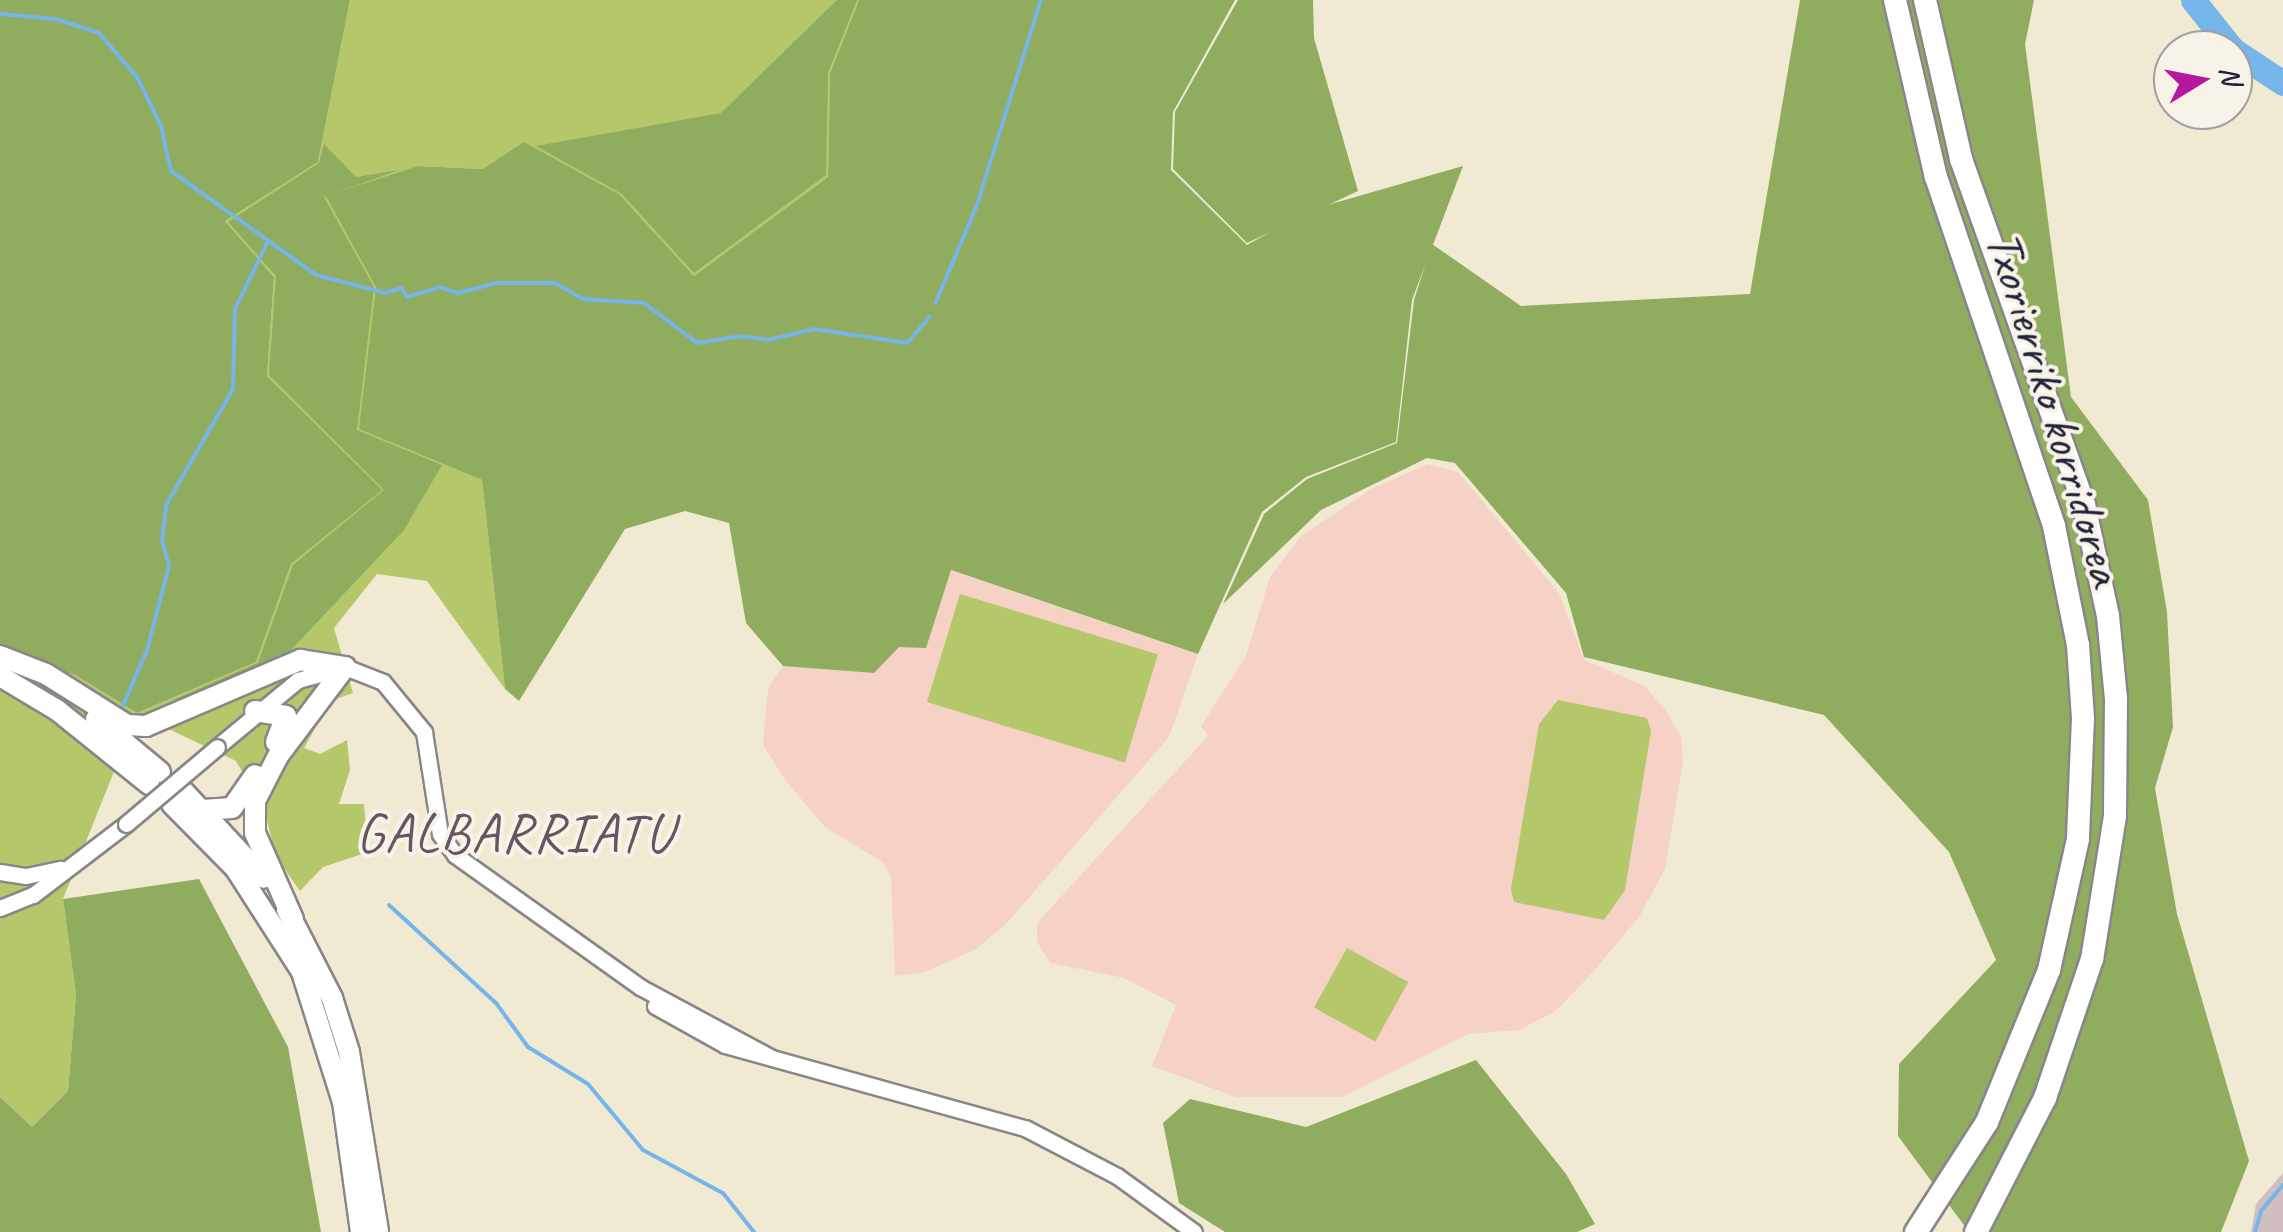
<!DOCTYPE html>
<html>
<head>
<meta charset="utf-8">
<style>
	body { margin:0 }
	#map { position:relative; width:2283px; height:1232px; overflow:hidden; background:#f1ead3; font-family:Caveat,sans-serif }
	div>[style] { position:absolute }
	.built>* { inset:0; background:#f6d1c5 }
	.industrial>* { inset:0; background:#d1bfbf }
	.green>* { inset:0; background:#b5c76b; transform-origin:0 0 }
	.forest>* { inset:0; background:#90ac5f }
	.stream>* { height:4px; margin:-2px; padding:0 2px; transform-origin:2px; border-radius:2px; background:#75b5e9 }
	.river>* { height:25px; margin:-12.5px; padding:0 12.5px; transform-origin:12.5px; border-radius:12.5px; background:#75b5e9 }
	.roads { filter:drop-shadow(2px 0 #8a8687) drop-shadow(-2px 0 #8a8687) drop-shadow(0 2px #8a8687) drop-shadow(0 -2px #8a8687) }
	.tertiary>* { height:15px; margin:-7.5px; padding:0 7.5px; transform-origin:7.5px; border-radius:7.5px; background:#fff }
	.primary>* { height:20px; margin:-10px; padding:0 10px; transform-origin:10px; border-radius:10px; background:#fff }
	.motorway>* { height:22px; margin:-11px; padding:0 11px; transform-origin:11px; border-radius:11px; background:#fff }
	.bridges { filter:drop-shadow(2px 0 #8a8687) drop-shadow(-2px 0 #8a8687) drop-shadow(0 2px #8a8687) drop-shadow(0 -2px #8a8687) }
	.tertiary-bridge>* { height:15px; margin:-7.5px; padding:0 7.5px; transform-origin:7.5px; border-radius:7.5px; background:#fff }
	span { translate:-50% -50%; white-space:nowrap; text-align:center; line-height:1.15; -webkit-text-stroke:8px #f7f3e8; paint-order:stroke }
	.street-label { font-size:50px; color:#22223b }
	.quarter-label { font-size:55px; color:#695560; letter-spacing:2.5px }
	.north { position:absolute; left:2153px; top:30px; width:100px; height:100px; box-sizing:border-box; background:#f7f3e8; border:2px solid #a29fa3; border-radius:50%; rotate:80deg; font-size:28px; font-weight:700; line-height:40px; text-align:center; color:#22223b }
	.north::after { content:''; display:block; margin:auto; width:35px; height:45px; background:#b5179e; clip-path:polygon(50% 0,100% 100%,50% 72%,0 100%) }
</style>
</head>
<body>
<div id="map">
	<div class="built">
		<div style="clip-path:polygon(1428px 464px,1458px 472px,1559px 593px,1584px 660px,1645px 686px,1666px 711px,1681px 737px,1683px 762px,1665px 869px,1639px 917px,1593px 972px,1556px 1011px,1519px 1030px,1468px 1034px,1342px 1097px,1236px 1097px,1152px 1066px,1176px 1005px,1124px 978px,1050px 963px,1037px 942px,1037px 923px,1208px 736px,1201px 726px,1246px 656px,1270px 577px,1301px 536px,1373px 488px)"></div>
		<div style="clip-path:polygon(950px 570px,1198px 654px,1169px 737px,1006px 924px,976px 949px,925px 972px,895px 976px,891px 877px,883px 862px,825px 827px,786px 781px,763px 745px,768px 689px,783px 666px,874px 673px)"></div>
	</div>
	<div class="industrial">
		<div style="clip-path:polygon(2283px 1173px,2283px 1232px,2251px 1232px,2256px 1204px)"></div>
	</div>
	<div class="green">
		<div style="clip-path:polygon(350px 0,859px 0,830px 73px,828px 177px,694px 276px,620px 195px,484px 169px,418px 166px,376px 287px,360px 429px,482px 480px,505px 689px,427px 581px,377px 574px,334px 628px,353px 693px,330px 701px,304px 748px,320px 754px,347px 740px,350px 770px,339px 804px,364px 804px,368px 852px,323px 867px,300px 891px,275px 855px,265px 811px,236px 761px,137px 714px,63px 899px,76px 995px,68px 1091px,32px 1127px,0 1097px,0 652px,75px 675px,137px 713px,256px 662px,291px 564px,381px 490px,267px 376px,274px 277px,225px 221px,318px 162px)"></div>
		<div style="left:960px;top:594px;width:207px;height:113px;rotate:17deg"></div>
		<div style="clip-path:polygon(1558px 700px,1647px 718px,1651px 731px,1625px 890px,1604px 920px,1514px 902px,1511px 889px,1539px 724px)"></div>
		<div style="left:1347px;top:948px;width:70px;height:68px;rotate:29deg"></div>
	</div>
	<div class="forest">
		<div style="clip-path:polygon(0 0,350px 0,318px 162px,225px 221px,274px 277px,267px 376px,382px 490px,291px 564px,256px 662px,137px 713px,75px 675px,0 652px)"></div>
		<div style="clip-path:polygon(837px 0,857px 0,828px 73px,826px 175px,694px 273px,622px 194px,536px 146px,721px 113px)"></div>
		<div style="clip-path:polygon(859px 0,1235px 0,1173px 112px,1171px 170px,1247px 245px,1310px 210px,1463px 166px,1412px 300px,1396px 442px,1306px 477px,1262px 512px,1198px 654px,951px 570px,926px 648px,899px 647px,874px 673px,783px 666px,746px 623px,729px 523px,685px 511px,625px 529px,519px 701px,505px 689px,482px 480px,359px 429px,376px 287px,326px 196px,418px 166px,483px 169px,524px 142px,620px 195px,694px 276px,828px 177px,830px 73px)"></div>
		<div style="clip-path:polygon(1238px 0,1313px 0,1314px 38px,1358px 191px,1247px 243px,1173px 169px,1175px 112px)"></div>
		<div style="clip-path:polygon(1800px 0,2034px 0,2025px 44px,2071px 397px,2148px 500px,2167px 612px,2173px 727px,2155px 788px,2177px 914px,2249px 1161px,2221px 1232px,1969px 1232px,1898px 1136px,1899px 1064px,1996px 960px,1949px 852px,1824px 715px,1584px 657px,1566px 593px,1455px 463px,1427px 458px,1321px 510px,1223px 604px,1264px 514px,1307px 479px,1397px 443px,1414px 300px,1432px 244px,1521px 306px,1750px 294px)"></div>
		<div style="clip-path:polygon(324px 144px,356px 177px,399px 170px,324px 197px,374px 287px,357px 430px,442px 465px,404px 530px,257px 686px,171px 701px,258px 663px,293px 565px,384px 490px,269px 375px,276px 276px,228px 222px,319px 163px)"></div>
		<div style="clip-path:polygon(199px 879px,288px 1047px,321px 1232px,0 1232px,0 1097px,32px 1127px,68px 1091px,76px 995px,63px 899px)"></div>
		<div style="clip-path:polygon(1476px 1060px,1566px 1174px,1595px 1224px,1577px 1232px,1225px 1232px,1179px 1203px,1163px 1123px,1190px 1099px,1306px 1127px)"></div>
	</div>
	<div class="stream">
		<div style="left:0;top:14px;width:56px;rotate:5.1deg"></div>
		<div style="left:56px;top:19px;width:45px;rotate:18deg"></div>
		<div style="left:99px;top:33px;width:58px;rotate:49.2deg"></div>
		<div style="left:137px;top:77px;width:55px;rotate:63.9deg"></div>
		<div style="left:161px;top:126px;width:46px;rotate:77.5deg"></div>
		<div style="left:171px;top:171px;width:178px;rotate:35.6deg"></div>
		<div style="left:316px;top:275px;width:71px;rotate:14.6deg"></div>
		<div style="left:385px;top:293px;width:17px;rotate:-17deg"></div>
		<div style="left:401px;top:288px;width:11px;rotate:56deg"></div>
		<div style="left:407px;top:297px;width:34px;rotate:-17deg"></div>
		<div style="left:439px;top:287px;width:20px;rotate:18deg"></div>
		<div style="left:458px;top:293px;width:40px;rotate:-14.4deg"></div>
		<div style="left:497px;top:283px;width:58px"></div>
		<div style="left:555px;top:283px;width:32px;rotate:30deg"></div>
		<div style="left:583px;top:299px;width:61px;rotate:3.8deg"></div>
		<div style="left:644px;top:303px;width:66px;rotate:37deg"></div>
		<div style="left:697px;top:343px;width:45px;rotate:-9deg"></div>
		<div style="left:741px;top:336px;width:27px;rotate:8deg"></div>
		<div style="left:768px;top:340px;width:47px;rotate:-13.4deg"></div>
		<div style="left:814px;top:329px;width:94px;rotate:8.6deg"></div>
		<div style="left:907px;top:343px;width:35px;rotate:-49deg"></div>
		<div style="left:936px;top:302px;width:105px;rotate:-67.1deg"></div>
		<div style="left:977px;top:205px;width:215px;rotate:-72.7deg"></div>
		<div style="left:121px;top:710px;width:65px;rotate:-66.6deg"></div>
		<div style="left:147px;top:650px;width:87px;rotate:-75.3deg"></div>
		<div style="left:169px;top:566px;width:27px;rotate:-105deg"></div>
		<div style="left:162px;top:540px;width:35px;rotate:-83deg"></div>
		<div style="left:166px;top:505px;width:134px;rotate:-60deg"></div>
		<div style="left:233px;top:389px;width:80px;rotate:-88.6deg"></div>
		<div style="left:235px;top:309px;width:76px;rotate:-64.1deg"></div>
		<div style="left:389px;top:905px;width:145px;rotate:42.5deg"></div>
		<div style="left:496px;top:1003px;width:54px;rotate:54deg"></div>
		<div style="left:528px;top:1047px;width:70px;rotate:31.7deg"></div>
		<div style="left:588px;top:1084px;width:86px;rotate:50.2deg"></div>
		<div style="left:643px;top:1150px;width:91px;rotate:28.3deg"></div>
		<div style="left:723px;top:1193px;width:50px;rotate:51.5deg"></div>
		<div style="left:2255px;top:1232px;width:22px;rotate:-74deg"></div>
		<div style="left:2261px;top:1211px;width:34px;rotate:-50deg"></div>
	</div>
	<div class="river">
		<div style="left:2193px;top:0;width:64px;rotate:51.3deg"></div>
		<div style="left:2233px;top:50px;width:60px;rotate:33.4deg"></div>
	</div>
	<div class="roads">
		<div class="tertiary">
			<div style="left:217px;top:747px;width:105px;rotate:-39.6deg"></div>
			<div style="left:298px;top:680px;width:49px;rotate:-15.5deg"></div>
			<div style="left:345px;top:667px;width:41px;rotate:21.5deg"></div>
			<div style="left:383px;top:682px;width:65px;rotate:50.6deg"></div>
			<div style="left:424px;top:732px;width:103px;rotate:81.1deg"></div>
			<div style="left:440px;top:834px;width:26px;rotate:54deg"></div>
			<div style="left:455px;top:855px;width:227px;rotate:35.5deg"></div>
			<div style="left:640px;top:987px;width:148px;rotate:28.3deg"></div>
			<div style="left:0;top:872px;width:26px;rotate:9deg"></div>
			<div style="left:26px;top:876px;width:35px;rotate:-12deg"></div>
			<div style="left:0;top:908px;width:35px;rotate:-22deg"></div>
			<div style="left:33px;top:895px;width:117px;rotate:-37.4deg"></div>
			<div style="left:655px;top:1006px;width:80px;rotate:29.1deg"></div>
			<div style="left:725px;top:1045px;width:311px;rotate:15.5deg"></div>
			<div style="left:1025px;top:1128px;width:104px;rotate:27.6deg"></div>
			<div style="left:1117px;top:1176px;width:95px;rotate:36deg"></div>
		</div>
		<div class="primary">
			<div style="left:0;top:656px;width:49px;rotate:21.4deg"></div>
			<div style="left:46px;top:674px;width:96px;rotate:32.2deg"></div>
			<div style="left:127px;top:725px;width:19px;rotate:3deg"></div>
			<div style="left:146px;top:726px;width:168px;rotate:-23.2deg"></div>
			<div style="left:300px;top:660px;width:46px;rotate:8.8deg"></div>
			<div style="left:345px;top:667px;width:111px;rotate:127deg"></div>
			<div style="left:278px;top:756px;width:51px;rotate:117.1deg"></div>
			<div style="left:255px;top:801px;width:32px;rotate:90deg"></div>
			<div style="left:255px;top:833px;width:94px;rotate:66.2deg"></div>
			<div style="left:0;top:676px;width:66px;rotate:30.8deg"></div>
			<div style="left:57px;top:710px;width:118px;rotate:38.8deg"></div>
			<div style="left:255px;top:711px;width:31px;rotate:9deg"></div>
			<div style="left:286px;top:716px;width:28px;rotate:111deg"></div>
			<div style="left:96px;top:719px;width:83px;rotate:39.6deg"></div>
			<div style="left:184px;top:792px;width:117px;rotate:47.1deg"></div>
			<div style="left:172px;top:804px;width:91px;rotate:45.4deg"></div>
			<div style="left:236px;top:869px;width:122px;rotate:57.3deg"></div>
			<div style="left:302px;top:972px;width:136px;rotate:72.5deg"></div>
			<div style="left:343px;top:1102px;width:131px;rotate:82.1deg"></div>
			<div style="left:203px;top:810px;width:29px;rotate:-4deg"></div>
			<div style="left:232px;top:808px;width:40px;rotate:-55.1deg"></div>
			<div style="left:287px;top:910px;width:99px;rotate:62.9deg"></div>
			<div style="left:332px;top:998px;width:57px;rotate:72.5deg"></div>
			<div style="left:349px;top:1052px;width:182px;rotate:80.8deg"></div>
		</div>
		<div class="motorway">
			<div style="left:1895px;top:0;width:182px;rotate:77deg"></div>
			<div style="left:1936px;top:177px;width:368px;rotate:71.3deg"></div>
			<div style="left:2054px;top:526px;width:121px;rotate:78.6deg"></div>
			<div style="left:2078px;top:645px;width:73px;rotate:86.1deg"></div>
			<div style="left:2083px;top:718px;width:121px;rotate:92.4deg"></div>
			<div style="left:2078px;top:839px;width:134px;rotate:102.5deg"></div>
			<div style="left:2049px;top:970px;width:164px;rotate:112.2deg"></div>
			<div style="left:1987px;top:1122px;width:131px;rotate:122.8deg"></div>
			<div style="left:1925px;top:0;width:163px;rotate:77.2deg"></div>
			<div style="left:1961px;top:159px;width:367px;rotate:70.4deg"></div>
			<div style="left:2084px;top:505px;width:114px;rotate:77.8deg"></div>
			<div style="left:2108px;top:616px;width:83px;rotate:84.5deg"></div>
			<div style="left:2116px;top:699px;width:117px;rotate:90.5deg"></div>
			<div style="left:2115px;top:816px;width:145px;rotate:99.1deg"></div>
			<div style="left:2092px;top:959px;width:147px;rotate:108.7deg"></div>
			<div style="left:2045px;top:1098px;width:151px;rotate:117.2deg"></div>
		</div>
	</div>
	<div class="bridges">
		<div class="tertiary-bridge">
			<div style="left:126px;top:824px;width:119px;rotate:-40.2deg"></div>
		</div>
	</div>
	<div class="street-label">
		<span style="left:2055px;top:408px;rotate:73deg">Txorierriko korridorea</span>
	</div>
	<div class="quarter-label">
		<span style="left:515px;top:834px">GALBARRIATU</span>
	</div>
	<div class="north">N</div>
</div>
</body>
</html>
